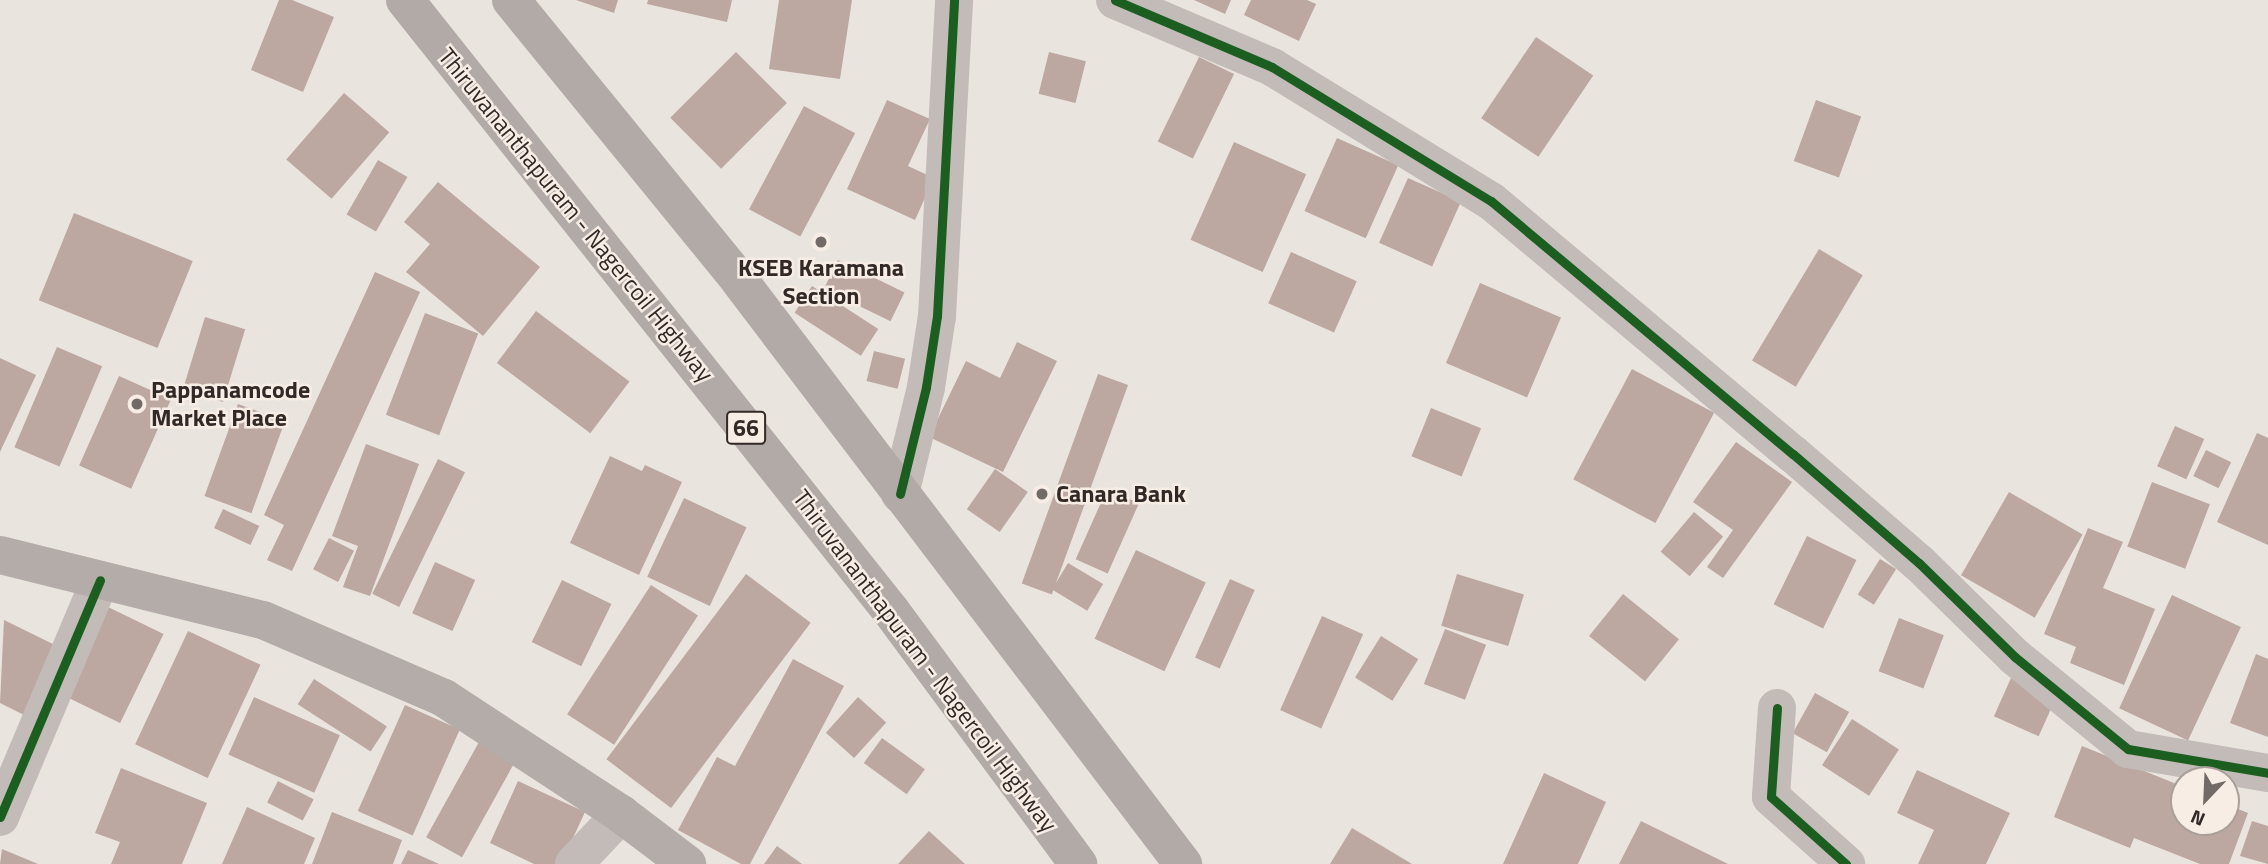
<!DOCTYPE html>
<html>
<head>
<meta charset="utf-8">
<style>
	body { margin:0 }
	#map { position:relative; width:2268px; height:864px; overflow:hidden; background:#eae4de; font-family:"Titillium Web",sans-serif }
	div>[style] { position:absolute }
	.building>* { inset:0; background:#bca7a1; transform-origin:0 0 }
	.street>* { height:38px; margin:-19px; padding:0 19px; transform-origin:19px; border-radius:19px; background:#c2bbb7 }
	.secondary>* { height:38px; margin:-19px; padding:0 19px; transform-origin:19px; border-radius:19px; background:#b3aca8 }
	.primary>* { height:38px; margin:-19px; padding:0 19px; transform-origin:19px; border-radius:19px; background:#b1aaa6 }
	.cycleway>* { height:9px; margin:-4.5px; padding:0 4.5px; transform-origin:4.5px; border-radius:4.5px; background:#1b5e20 }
	.dots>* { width:19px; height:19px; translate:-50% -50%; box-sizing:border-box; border:4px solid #f7ede5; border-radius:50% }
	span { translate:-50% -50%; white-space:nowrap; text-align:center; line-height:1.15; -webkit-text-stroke:5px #f7ede5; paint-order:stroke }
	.shield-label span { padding:2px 5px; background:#f7ede5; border:2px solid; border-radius:5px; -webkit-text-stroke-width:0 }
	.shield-label { font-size:23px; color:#322926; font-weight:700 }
	.street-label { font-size:24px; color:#322926 }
	.poi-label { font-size:24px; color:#322926; font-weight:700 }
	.left { translate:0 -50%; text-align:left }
	.north { position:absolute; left:2170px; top:766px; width:70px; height:70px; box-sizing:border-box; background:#f7ede5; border:2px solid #a89f99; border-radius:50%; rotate:203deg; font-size:19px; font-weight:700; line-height:28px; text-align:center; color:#322926 }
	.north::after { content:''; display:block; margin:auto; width:24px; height:32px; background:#726a66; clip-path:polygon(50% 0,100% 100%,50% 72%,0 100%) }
</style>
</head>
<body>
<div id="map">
	<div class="building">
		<div style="clip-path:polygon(279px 0,292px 0,334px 17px,303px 92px,251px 70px)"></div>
		<div style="clip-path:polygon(576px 0,618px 0,614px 13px)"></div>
		<div style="clip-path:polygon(648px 0,732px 0,727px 22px,647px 4px)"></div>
		<div style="clip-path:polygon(779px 0,852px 0,840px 79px,769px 69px)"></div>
		<div style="clip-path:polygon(1194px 0,1231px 0,1225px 14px)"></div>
		<div style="clip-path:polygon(1251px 0,1307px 0,1316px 4px,1299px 41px,1244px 15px)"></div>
		<div style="left:1536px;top:37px;width:69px;height:98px;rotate:34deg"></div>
		<div style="left:736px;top:52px;width:72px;height:93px;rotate:45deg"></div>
		<div style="left:1049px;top:52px;width:38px;height:43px;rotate:14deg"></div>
		<div style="left:1199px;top:57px;width:39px;height:94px;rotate:26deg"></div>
		<div style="left:344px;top:93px;width:60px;height:88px;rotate:41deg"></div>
		<div style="clip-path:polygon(887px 100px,930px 119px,908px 166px,934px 178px,915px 220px,847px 189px)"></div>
		<div style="left:1816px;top:100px;width:48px;height:65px;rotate:20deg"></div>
		<div style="left:804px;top:106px;width:58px;height:117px;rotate:28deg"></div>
		<div style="left:1337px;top:138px;width:67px;height:80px;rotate:24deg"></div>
		<div style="left:1234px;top:142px;width:79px;height:107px;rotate:24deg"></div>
		<div style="left:378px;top:160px;width:34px;height:63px;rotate:30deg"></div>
		<div style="left:1408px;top:178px;width:58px;height:71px;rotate:24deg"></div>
		<div style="clip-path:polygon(438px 182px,540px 267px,483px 336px,406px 272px,430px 244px,404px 222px)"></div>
		<div style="left:74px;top:213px;width:128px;height:94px;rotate:22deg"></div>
		<div style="left:1819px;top:249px;width:51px;height:130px;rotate:31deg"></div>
		<div style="left:1291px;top:252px;width:72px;height:56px;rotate:24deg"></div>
		<div style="left:838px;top:260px;width:74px;height:32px;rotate:26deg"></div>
		<div style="clip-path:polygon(375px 272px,420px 292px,292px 571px,267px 560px,284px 525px,264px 515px)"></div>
		<div style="left:1480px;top:283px;width:88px;height:87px;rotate:23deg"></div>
		<div style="left:812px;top:286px;width:79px;height:32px;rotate:33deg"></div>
		<div style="left:536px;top:311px;width:117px;height:65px;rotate:37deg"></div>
		<div style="left:425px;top:313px;width:57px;height:109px;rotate:21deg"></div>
		<div style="left:205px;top:317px;width:42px;height:76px;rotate:17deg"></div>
		<div style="clip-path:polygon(1017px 342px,1057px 361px,1003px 472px,929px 437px,966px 361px,1000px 378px)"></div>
		<div style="left:57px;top:347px;width:49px;height:109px;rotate:23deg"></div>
		<div style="left:874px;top:351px;width:32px;height:31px;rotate:14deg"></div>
		<div style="clip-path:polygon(0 358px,36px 375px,0 452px)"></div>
		<div style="left:1632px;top:369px;width:93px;height:125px;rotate:28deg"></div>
		<div style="left:1098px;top:374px;width:32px;height:223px;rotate:20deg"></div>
		<div style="left:119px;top:376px;width:57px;height:98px;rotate:24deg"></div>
		<div style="left:238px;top:404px;width:50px;height:98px;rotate:20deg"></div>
		<div style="left:1431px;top:408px;width:54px;height:52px;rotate:22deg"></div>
		<div style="left:2175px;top:426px;width:32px;height:44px;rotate:24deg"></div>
		<div style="clip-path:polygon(2257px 433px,2268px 438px,2268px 545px,2217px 522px)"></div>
		<div style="clip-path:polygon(1736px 442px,1792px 482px,1723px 578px,1707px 567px,1733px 530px,1693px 502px)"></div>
		<div style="clip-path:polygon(366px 444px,419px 464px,370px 596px,343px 587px,358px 546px,332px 536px)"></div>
		<div style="left:2206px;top:450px;width:28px;height:29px;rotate:26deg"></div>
		<div style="clip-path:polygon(610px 456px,642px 471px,645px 465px,682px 482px,639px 575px,570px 543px)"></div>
		<div style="left:438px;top:459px;width:30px;height:150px;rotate:26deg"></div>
		<div style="left:995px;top:469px;width:40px;height:49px;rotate:35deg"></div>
		<div style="left:2152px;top:482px;width:62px;height:69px;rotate:21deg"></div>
		<div style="left:1107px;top:489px;width:35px;height:77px;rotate:24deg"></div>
		<div style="left:2009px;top:492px;width:85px;height:96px;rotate:30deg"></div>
		<div style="left:684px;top:498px;width:69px;height:87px;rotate:25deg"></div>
		<div style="left:223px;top:509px;width:40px;height:21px;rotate:25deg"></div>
		<div style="left:1694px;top:512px;width:38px;height:52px;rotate:40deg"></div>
		<div style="clip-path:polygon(2088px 528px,2123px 542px,2103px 588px,2155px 609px,2124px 685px,2070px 663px,2076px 647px,2044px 634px)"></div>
		<div style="left:1807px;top:536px;width:55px;height:76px;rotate:26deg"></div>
		<div style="left:329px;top:538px;width:28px;height:35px;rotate:27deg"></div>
		<div style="left:1136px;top:550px;width:77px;height:98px;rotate:25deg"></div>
		<div style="left:1880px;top:559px;width:19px;height:42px;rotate:32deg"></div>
		<div style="left:435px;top:562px;width:44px;height:56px;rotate:24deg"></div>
		<div style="left:1068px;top:563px;width:41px;height:31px;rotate:31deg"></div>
		<div style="left:746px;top:574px;width:81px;height:232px;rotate:37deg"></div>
		<div style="left:1457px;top:574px;width:70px;height:54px;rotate:17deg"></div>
		<div style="left:1230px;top:579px;width:27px;height:86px;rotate:24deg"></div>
		<div style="left:562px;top:580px;width:55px;height:69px;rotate:26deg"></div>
		<div style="left:651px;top:585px;width:56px;height:154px;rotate:33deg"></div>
		<div style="left:1623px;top:594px;width:72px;height:54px;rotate:39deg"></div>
		<div style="left:2172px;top:595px;width:76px;height:125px;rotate:25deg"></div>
		<div style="left:106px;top:606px;width:64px;height:99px;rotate:26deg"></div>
		<div style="left:1322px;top:616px;width:45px;height:103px;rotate:24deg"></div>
		<div style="left:1899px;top:618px;width:48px;height:57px;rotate:21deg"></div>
		<div style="clip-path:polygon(4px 620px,61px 648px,28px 717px,0 703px)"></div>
		<div style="left:1445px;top:629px;width:44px;height:59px;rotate:21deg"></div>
		<div style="left:188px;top:631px;width:80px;height:125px;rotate:25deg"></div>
		<div style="left:1381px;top:636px;width:44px;height:49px;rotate:32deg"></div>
		<div style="clip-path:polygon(2256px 654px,2268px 659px,2268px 737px,2230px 723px)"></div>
		<div style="clip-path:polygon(793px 659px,844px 686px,750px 864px,741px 864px,678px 830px,717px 757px,735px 766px)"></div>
		<div style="left:2011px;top:678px;width:49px;height:42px;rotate:24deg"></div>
		<div style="left:314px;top:679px;width:87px;height:30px;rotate:33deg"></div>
		<div style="left:1815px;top:693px;width:39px;height:46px;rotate:29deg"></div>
		<div style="left:254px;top:697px;width:94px;height:63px;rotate:24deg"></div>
		<div style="left:858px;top:697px;width:38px;height:48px;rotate:42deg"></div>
		<div style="left:405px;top:705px;width:60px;height:116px;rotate:24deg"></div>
		<div style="left:1852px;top:719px;width:56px;height:55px;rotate:33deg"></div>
		<div style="left:882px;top:738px;width:53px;height:31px;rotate:36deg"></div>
		<div style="left:479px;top:742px;width:41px;height:109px;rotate:29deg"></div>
		<div style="clip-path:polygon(2082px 746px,2184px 787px,2184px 822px,2226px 822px,2226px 804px,2248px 813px,2229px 864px,2200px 864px,2134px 838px,2130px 848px,2054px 817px)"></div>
		<div style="clip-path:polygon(121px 768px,207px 803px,182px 864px,111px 864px,120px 842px,95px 833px)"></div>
		<div style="clip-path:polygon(1917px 770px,2010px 813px,1986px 864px,1918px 864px,1934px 830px,1897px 813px)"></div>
		<div style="clip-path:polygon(1544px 773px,1606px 802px,1578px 864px,1503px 864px)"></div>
		<div style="left:278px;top:781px;width:40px;height:24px;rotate:27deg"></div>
		<div style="clip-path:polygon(518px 781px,585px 812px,561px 864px,534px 864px,490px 843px)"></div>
		<div style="clip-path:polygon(247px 807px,315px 838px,304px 864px,222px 864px)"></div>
		<div style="clip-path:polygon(332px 812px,402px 840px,393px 864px,312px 864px)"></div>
		<div style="clip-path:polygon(1641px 821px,1728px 864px,1619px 864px)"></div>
		<div style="clip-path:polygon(2252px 821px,2268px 826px,2268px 864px,2240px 856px)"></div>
		<div style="clip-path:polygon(1352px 828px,1412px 864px,1330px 864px)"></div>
		<div style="clip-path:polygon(929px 831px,965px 864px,898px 864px)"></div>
		<div style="clip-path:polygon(777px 846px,802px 864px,764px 864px)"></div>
		<div style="clip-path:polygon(2px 849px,38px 864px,0 864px)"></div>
		<div style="clip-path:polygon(408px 850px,439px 864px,401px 864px)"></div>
	</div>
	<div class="street">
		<div style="left:1115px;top:0;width:171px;rotate:23.1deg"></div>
		<div style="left:1272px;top:67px;width:257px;rotate:31.5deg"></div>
		<div style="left:1491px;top:201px;width:394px;rotate:40deg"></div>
		<div style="left:1793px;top:454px;width:167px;rotate:40.9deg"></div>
		<div style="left:1919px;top:563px;width:134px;rotate:44.4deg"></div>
		<div style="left:2015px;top:657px;width:146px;rotate:39.2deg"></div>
		<div style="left:2128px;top:749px;width:142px;rotate:9.7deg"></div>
		<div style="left:900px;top:494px;width:110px;rotate:-76.3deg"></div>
		<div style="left:926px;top:387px;width:72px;rotate:-81.2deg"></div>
		<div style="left:937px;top:316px;width:316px;rotate:-86.9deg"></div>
		<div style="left:1777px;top:708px;width:89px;rotate:93.9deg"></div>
		<div style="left:1771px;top:797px;width:101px;rotate:41.8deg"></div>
		<div style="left:0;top:817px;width:257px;rotate:-67.1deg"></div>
		<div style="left:574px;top:864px;width:69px;rotate:-46.8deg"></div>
	</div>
	<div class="secondary">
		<div style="left:0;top:555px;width:271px;rotate:13.9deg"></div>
		<div style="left:263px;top:620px;width:197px;rotate:23.3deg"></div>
		<div style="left:444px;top:698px;width:212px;rotate:33.2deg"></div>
		<div style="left:621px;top:814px;width:83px;rotate:37.1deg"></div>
	</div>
	<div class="primary">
		<div style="left:405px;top:0;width:781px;rotate:51.5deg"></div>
		<div style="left:891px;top:611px;width:315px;rotate:53.5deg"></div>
		<div style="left:511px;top:0;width:361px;rotate:50.8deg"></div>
		<div style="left:739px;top:280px;width:734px;rotate:52.76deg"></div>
	</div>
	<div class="cycleway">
		<div style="left:1115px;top:0;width:171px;rotate:23.1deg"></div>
		<div style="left:1272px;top:67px;width:257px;rotate:31.5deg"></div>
		<div style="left:1491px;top:201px;width:394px;rotate:40deg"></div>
		<div style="left:1793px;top:454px;width:167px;rotate:40.9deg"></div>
		<div style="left:1919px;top:563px;width:134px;rotate:44.4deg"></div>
		<div style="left:2015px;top:657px;width:146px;rotate:39.2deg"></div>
		<div style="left:2128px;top:749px;width:142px;rotate:9.7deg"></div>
		<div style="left:900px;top:494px;width:110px;rotate:-76.3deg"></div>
		<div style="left:926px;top:387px;width:72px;rotate:-81.2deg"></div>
		<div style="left:937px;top:316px;width:316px;rotate:-86.9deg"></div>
		<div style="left:1777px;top:708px;width:89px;rotate:93.9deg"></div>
		<div style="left:1771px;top:797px;width:101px;rotate:41.8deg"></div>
		<div style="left:0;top:817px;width:257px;rotate:-67.1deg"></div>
	</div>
	<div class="dots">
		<div style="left:821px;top:242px;background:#726a66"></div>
		<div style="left:137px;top:404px;background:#726a66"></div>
		<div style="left:1042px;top:494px;background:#726a66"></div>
	</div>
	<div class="shield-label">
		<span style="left:746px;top:428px">66</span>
	</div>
	<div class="street-label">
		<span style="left:576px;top:215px;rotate:51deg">Thiruvananthapuram - Nagercoil Highway</span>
		<span style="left:925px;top:661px;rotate:53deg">Thiruvananthapuram - Nagercoil Highway</span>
	</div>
	<div class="poi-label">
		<span style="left:821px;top:282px">KSEB Karamana<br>Section</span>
		<span class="left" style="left:151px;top:404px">Pappanamcode<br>Market Place</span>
		<span class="left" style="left:1056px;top:494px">Canara Bank</span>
	</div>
	<div class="north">N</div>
</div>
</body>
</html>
